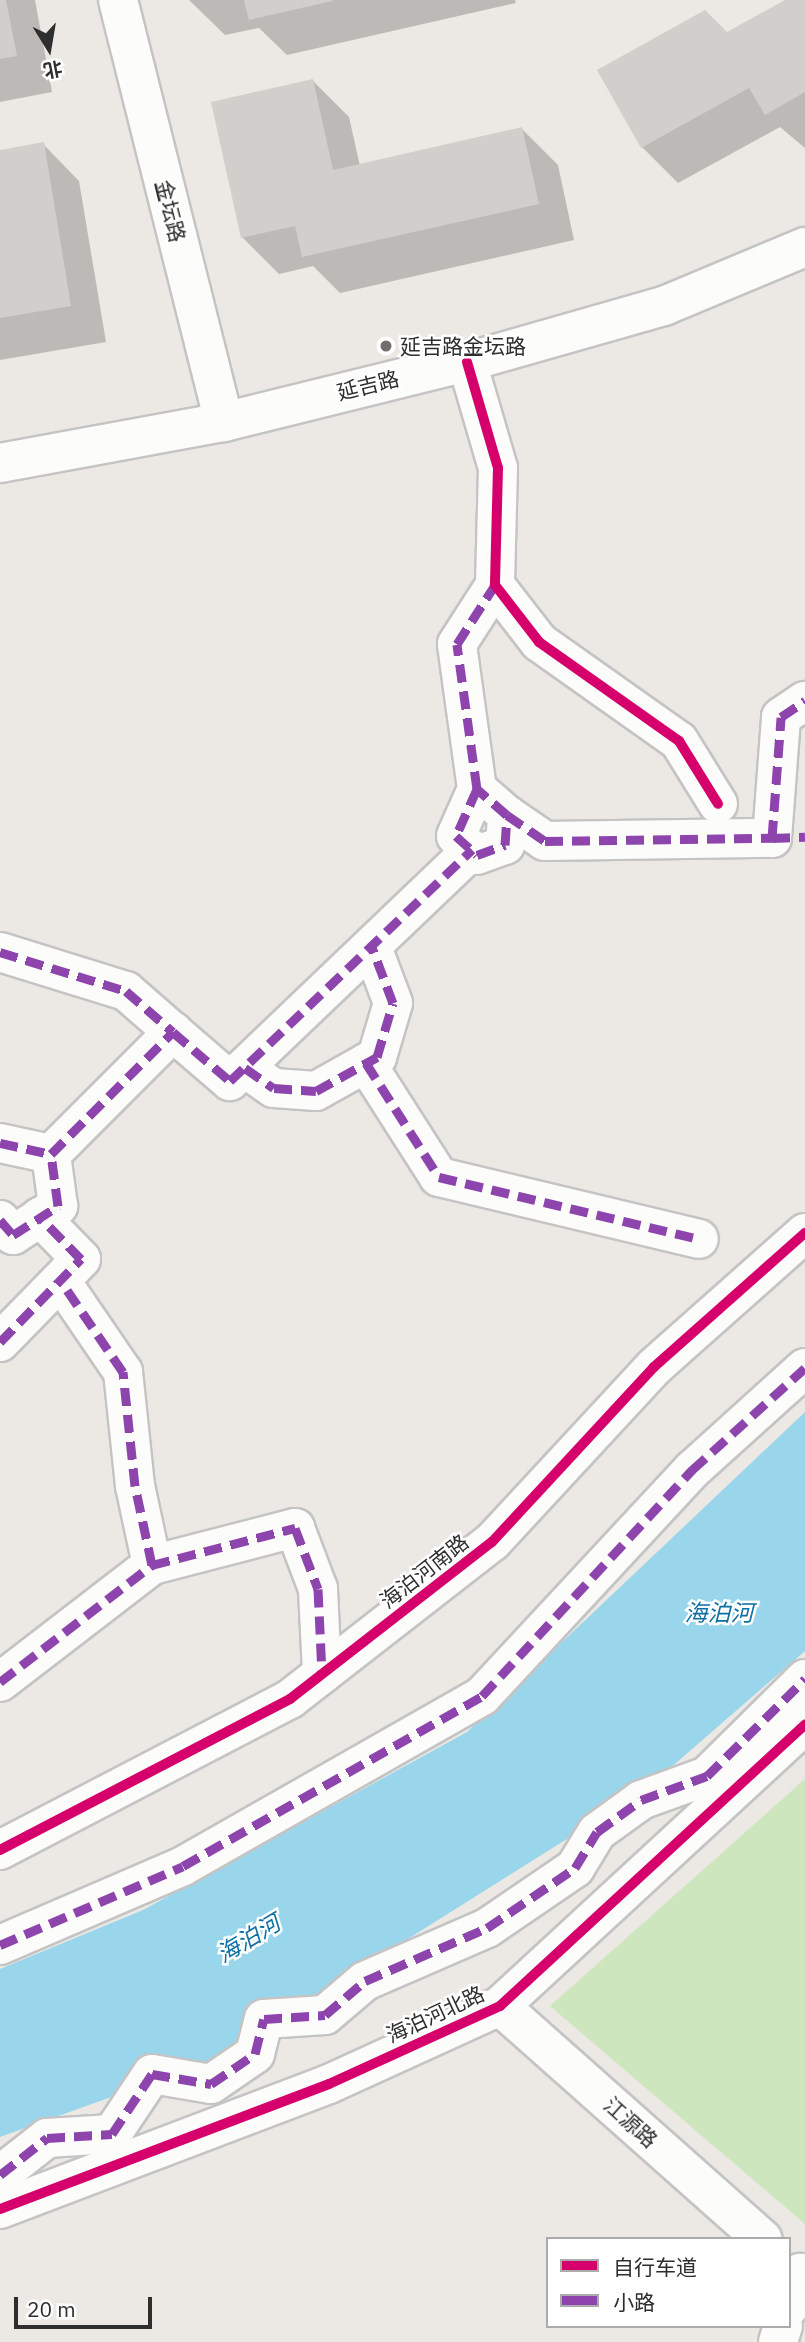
<!DOCTYPE html>
<html>
<head>
<meta charset="utf-8">
<style>
	body { margin:0 }
	#map { position:relative; width:805px; height:2342px; overflow:hidden; background:#ece8e4; font-family:"IBM Plex Sans","Noto Sans SC",sans-serif }
	div>[style] { position:absolute }
	.green>* { inset:0; background:#cee6be }
	.water>* { inset:0; background:#99d6ec }
	.shadow>* { inset:0; background:#0003 }
	.building>* { inset:0; background:#d1cecb }
	.roads { filter:drop-shadow(2px 0 #c5c4c5) drop-shadow(-2px 0 #c5c4c5) drop-shadow(0 2px #c5c4c5) drop-shadow(0 -2px #c5c4c5) }
	.street>* { height:38px; margin:-19px; padding:0 19px; transform-origin:19px; border-radius:19px; background:#fcfcfb }
	.secondary>* { height:38px; margin:-19px; padding:0 19px; transform-origin:19px; border-radius:19px; background:#fcfcfb }
	.quiet>* { height:9px; margin-top:-4.5px; transform-origin:0; background:repeating-linear-gradient(90deg,#8e44ad 0 18px,transparent 0 27px) }
	.cycleway>* { height:10px; margin:-5px; padding:0 5px; transform-origin:5px; border-radius:5px; background:#d6006c }
	.dots>* { width:19px; height:19px; translate:-50% -50%; box-sizing:border-box; border:4px solid #fff; border-radius:50% }
	span { translate:-50% -50%; white-space:nowrap; text-align:center; line-height:1.15; -webkit-text-stroke:5px #fff; paint-order:stroke }
	.street-label { font-size:21px; color:#2e2e2e }
	.poi-label { font-size:21px; color:#2e2e2e }
	.left { translate:0 -50%; text-align:left }
	.water-label { font-size:23px; color:#0d6fa3; font-style:italic }
	.legend { position:absolute; left:546px; top:2237px; width:245px; height:91px; box-sizing:border-box; background:#fff; border:2px solid #ababab; margin:0; padding:9px 12px; list-style:none; font-size:21px; color:#2e2e2e }
	.legend li { display:flex; align-items:center; gap:14px; height:35px }
	.legend b { width:35px; border:2px solid #ababab }
	.north { position:absolute; left:14px; top:14px; width:70px; height:70px; -webkit-text-stroke:5px #fff; paint-order:stroke; rotate:169deg; font-size:19px; font-weight:700; line-height:28px; text-align:center; color:#2e2e2e }
	.north::after { content:''; display:block; margin:auto; width:24px; height:32px; background:#2e2e2e; clip-path:polygon(50% 0,100% 100%,50% 72%,0 100%) }
	.scale { position:absolute; left:14px; top:2297px; width:138px; height:32px; box-sizing:border-box; border:4px solid #2e2e2e; border-top:0; padding-left:9px; font-size:21px; line-height:24px; white-space:nowrap; color:#2e2e2e; -webkit-text-stroke:5px #fff; paint-order:stroke }
</style>
</head>
<body>
<div id="map">
	<div class="green">
		<div style="clip-path:polygon(805px 1779px,805px 2224px,550px 2006px)"></div>
	</div>
	<div class="water">
		<div style="clip-path:polygon(805px 1412px,805px 1651px,645px 1790px,217px 2059px,0 2137px,0 1969px,143px 1910px,467px 1732px)"></div>
	</div>
	<div class="shadow">
		<div style="clip-path:polygon(0 0,35px 0,52px 92px,0 102px)"></div>
		<div style="clip-path:polygon(189px 0,515px 0,516px 3px,287px 55px,259px 28px,225px 35px)"></div>
		<div style="clip-path:polygon(789px 0,805px 0,805px 148px,780px 127px,678px 183px,642px 147px,727px 34px)"></div>
		<div style="clip-path:polygon(313px 81px,349px 117px,360px 166px,522px 129px,558px 165px,574px 240px,340px 293px,313px 266px,279px 274px,242px 237px)"></div>
		<div style="clip-path:polygon(43px 144px,79px 181px,106px 342px,0 360px,0 151px)"></div>
	</div>
	<div class="building">
		<div style="clip-path:polygon(0 0,6px 0,17px 56px,0 59px)"></div>
		<div style="clip-path:polygon(244px 0,332px 0,332px 1px,249px 20px)"></div>
		<div style="clip-path:polygon(785px 0,805px 0,805px 92px,765px 115px,749px 88px,641px 148px,597px 70px,705px 10px,727px 32px)"></div>
		<div style="clip-path:polygon(313px 79px,333px 170px,522px 127px,539px 204px,302px 257px,295px 226px,241px 238px,211px 102px)"></div>
		<div style="clip-path:polygon(44px 142px,71px 306px,0 318px,0 150px)"></div>
	</div>
	<div class="roads">
		<div class="street">
			<div style="left:467px;top:362px;width:110px;rotate:73.7deg"></div>
			<div style="left:498px;top:468px;width:117px;rotate:91.5deg"></div>
			<div style="left:495px;top:585px;width:72px;rotate:52.3deg"></div>
			<div style="left:539px;top:642px;width:171px;rotate:35.3deg"></div>
			<div style="left:679px;top:741px;width:74px;rotate:58.2deg"></div>
			<div style="left:477px;top:789px;width:51px;rotate:114.1deg"></div>
			<div style="left:456px;top:836px;width:28px;rotate:42deg"></div>
			<div style="left:477px;top:855px;width:30px;rotate:-20deg"></div>
			<div style="left:505px;top:845px;width:30px;rotate:-86deg"></div>
			<div style="left:507px;top:815px;width:40px;rotate:-139deg"></div>
			<div style="left:477px;top:789px;width:146px;rotate:-97.9deg"></div>
			<div style="left:457px;top:644px;width:70px;rotate:-57.2deg"></div>
			<div style="left:507px;top:815px;width:46px;rotate:34.4deg"></div>
			<div style="left:545px;top:841px;width:227px;rotate:-0.8deg"></div>
			<div style="left:772px;top:838px;width:121px;rotate:-85.7deg"></div>
			<div style="left:781px;top:717px;width:29px;rotate:-34deg"></div>
			<div style="left:0;top:952px;width:132px;rotate:17.2deg"></div>
			<div style="left:126px;top:991px;width:62px;rotate:41.1deg"></div>
			<div style="left:366px;top:1063px;width:135px;rotate:57.4deg"></div>
			<div style="left:439px;top:1177px;width:267px;rotate:13.4deg"></div>
			<div style="left:245px;top:1068px;width:35px;rotate:35deg"></div>
			<div style="left:274px;top:1088px;width:42px;rotate:4.1deg"></div>
			<div style="left:316px;top:1091px;width:70px;rotate:-29.1deg"></div>
			<div style="left:377px;top:1057px;width:56px;rotate:-73.5deg"></div>
			<div style="left:393px;top:1003px;width:60px;rotate:-110.6deg"></div>
			<div style="left:0;top:1143px;width:52px;rotate:12.2deg"></div>
			<div style="left:51px;top:1154px;width:173px;rotate:-45deg"></div>
			<div style="left:173px;top:1032px;width:75px;rotate:40.7deg"></div>
			<div style="left:230px;top:1081px;width:335px;rotate:-43.7deg"></div>
			<div style="left:0;top:1220px;width:20px;rotate:49deg"></div>
			<div style="left:13px;top:1235px;width:54px;rotate:-32.8deg"></div>
			<div style="left:58px;top:1206px;width:52px;rotate:-97.7deg"></div>
			<div style="left:0;top:1342px;width:116px;rotate:-45.7deg"></div>
			<div style="left:81px;top:1259px;width:59px;rotate:-134.3deg"></div>
			<div style="left:152px;top:1565px;width:148px;rotate:-14.5deg"></div>
			<div style="left:295px;top:1528px;width:65px;rotate:69.3deg"></div>
			<div style="left:318px;top:1589px;width:85px;rotate:87.3deg"></div>
			<div style="left:0;top:1682px;width:192px;rotate:-37.6deg"></div>
			<div style="left:152px;top:1565px;width:81px;rotate:-102.1deg"></div>
			<div style="left:135px;top:1486px;width:115px;rotate:-96deg"></div>
			<div style="left:123px;top:1372px;width:110px;rotate:-124.3deg"></div>
			<div style="left:0;top:1850px;width:327px;rotate:-27.5deg"></div>
			<div style="left:290px;top:1699px;width:256px;rotate:-37.9deg"></div>
			<div style="left:492px;top:1542px;width:238px;rotate:-47.2deg"></div>
			<div style="left:654px;top:1367px;width:202px;rotate:-41.6deg"></div>
			<div style="left:0;top:1945px;width:199px;rotate:-23.3deg"></div>
			<div style="left:183px;top:1866px;width:344px;rotate:-29.6deg"></div>
			<div style="left:482px;top:1696px;width:309px;rotate:-47.1deg"></div>
			<div style="left:692px;top:1470px;width:152px;rotate:-42.1deg"></div>
			<div style="left:500px;top:2006px;width:351px;rotate:41.6deg"></div>
			<div style="left:0;top:2175px;width:60px;rotate:-38.2deg"></div>
			<div style="left:47px;top:2138px;width:65px;rotate:-3.5deg"></div>
			<div style="left:112px;top:2134px;width:72px;rotate:-56.3deg"></div>
			<div style="left:152px;top:2074px;width:60px;rotate:9.6deg"></div>
			<div style="left:211px;top:2084px;width:53px;rotate:-34.3deg"></div>
			<div style="left:255px;top:2054px;width:36px;rotate:-76deg"></div>
			<div style="left:264px;top:2019px;width:61px;rotate:-3.8deg"></div>
			<div style="left:325px;top:2015px;width:52px;rotate:-40.4deg"></div>
			<div style="left:365px;top:1981px;width:133px;rotate:-23.5deg"></div>
			<div style="left:487px;top:1928px;width:107px;rotate:-34.3deg"></div>
			<div style="left:575px;top:1868px;width:42px;rotate:-58.6deg"></div>
			<div style="left:597px;top:1832px;width:54px;rotate:-36deg"></div>
			<div style="left:641px;top:1800px;width:70px;rotate:-20deg"></div>
			<div style="left:707px;top:1776px;width:138px;rotate:-44.7deg"></div>
			<div style="left:0;top:2209px;width:352px;rotate:-20.8deg"></div>
			<div style="left:329px;top:2084px;width:188px;rotate:-24.5deg"></div>
			<div style="left:500px;top:2006px;width:415px;rotate:-42.7deg"></div>
			<div style="left:789px;top:2307px;width:36px;rotate:-72deg"></div>
			<div style="left:778px;top:2342px;width:17px;rotate:-73deg"></div>
		</div>
		<div class="secondary">
			<div style="left:118px;top:0;width:435px;rotate:75.9deg"></div>
			<div style="left:0;top:463px;width:228px;rotate:-10.4deg"></div>
			<div style="left:224px;top:422px;width:250px;rotate:-13.9deg"></div>
			<div style="left:467px;top:362px;width:205px;rotate:-15.9deg"></div>
			<div style="left:664px;top:306px;width:153px;rotate:-22.7deg"></div>
		</div>
	</div>
	<div class="quiet">
		<div style="left:477px;top:789px;width:51px;rotate:114.1deg"></div>
		<div style="left:456px;top:836px;width:28px;rotate:42deg"></div>
		<div style="left:477px;top:855px;width:30px;rotate:-20deg"></div>
		<div style="left:505px;top:845px;width:30px;rotate:-86deg"></div>
		<div style="left:507px;top:815px;width:40px;rotate:-139deg"></div>
		<div style="left:477px;top:789px;width:146px;rotate:-97.9deg"></div>
		<div style="left:457px;top:644px;width:70px;rotate:-57.2deg"></div>
		<div style="left:507px;top:815px;width:46px;rotate:34.4deg"></div>
		<div style="left:545px;top:841px;width:227px;rotate:-0.8deg"></div>
		<div style="left:772px;top:838px;width:121px;rotate:-85.7deg"></div>
		<div style="left:781px;top:717px;width:29px;rotate:-34deg"></div>
		<div style="left:772px;top:838px;width:33px;rotate:-2deg"></div>
		<div style="left:0;top:952px;width:132px;rotate:17.2deg"></div>
		<div style="left:126px;top:991px;width:62px;rotate:41.1deg"></div>
		<div style="left:366px;top:1063px;width:135px;rotate:57.4deg"></div>
		<div style="left:439px;top:1177px;width:267px;rotate:13.4deg"></div>
		<div style="left:245px;top:1068px;width:35px;rotate:35deg"></div>
		<div style="left:274px;top:1088px;width:42px;rotate:4.1deg"></div>
		<div style="left:316px;top:1091px;width:70px;rotate:-29.1deg"></div>
		<div style="left:377px;top:1057px;width:56px;rotate:-73.5deg"></div>
		<div style="left:393px;top:1003px;width:60px;rotate:-110.6deg"></div>
		<div style="left:0;top:1143px;width:52px;rotate:12.2deg"></div>
		<div style="left:51px;top:1154px;width:173px;rotate:-45deg"></div>
		<div style="left:173px;top:1032px;width:75px;rotate:40.7deg"></div>
		<div style="left:230px;top:1081px;width:335px;rotate:-43.7deg"></div>
		<div style="left:0;top:1220px;width:20px;rotate:49deg"></div>
		<div style="left:13px;top:1235px;width:54px;rotate:-32.8deg"></div>
		<div style="left:58px;top:1206px;width:52px;rotate:-97.7deg"></div>
		<div style="left:0;top:1342px;width:116px;rotate:-45.7deg"></div>
		<div style="left:81px;top:1259px;width:59px;rotate:-134.3deg"></div>
		<div style="left:152px;top:1565px;width:148px;rotate:-14.5deg"></div>
		<div style="left:295px;top:1528px;width:65px;rotate:69.3deg"></div>
		<div style="left:318px;top:1589px;width:85px;rotate:87.3deg"></div>
		<div style="left:0;top:1682px;width:192px;rotate:-37.6deg"></div>
		<div style="left:152px;top:1565px;width:81px;rotate:-102.1deg"></div>
		<div style="left:135px;top:1486px;width:115px;rotate:-96deg"></div>
		<div style="left:123px;top:1372px;width:110px;rotate:-124.3deg"></div>
		<div style="left:0;top:1945px;width:199px;rotate:-23.3deg"></div>
		<div style="left:183px;top:1866px;width:344px;rotate:-29.6deg"></div>
		<div style="left:482px;top:1696px;width:309px;rotate:-47.1deg"></div>
		<div style="left:692px;top:1470px;width:152px;rotate:-42.1deg"></div>
		<div style="left:0;top:2175px;width:60px;rotate:-38.2deg"></div>
		<div style="left:47px;top:2138px;width:65px;rotate:-3.5deg"></div>
		<div style="left:112px;top:2134px;width:72px;rotate:-56.3deg"></div>
		<div style="left:152px;top:2074px;width:60px;rotate:9.6deg"></div>
		<div style="left:211px;top:2084px;width:53px;rotate:-34.3deg"></div>
		<div style="left:255px;top:2054px;width:36px;rotate:-76deg"></div>
		<div style="left:264px;top:2019px;width:61px;rotate:-3.8deg"></div>
		<div style="left:325px;top:2015px;width:52px;rotate:-40.4deg"></div>
		<div style="left:365px;top:1981px;width:133px;rotate:-23.5deg"></div>
		<div style="left:487px;top:1928px;width:107px;rotate:-34.3deg"></div>
		<div style="left:575px;top:1868px;width:42px;rotate:-58.6deg"></div>
		<div style="left:597px;top:1832px;width:54px;rotate:-36deg"></div>
		<div style="left:641px;top:1800px;width:70px;rotate:-20deg"></div>
		<div style="left:707px;top:1776px;width:138px;rotate:-44.7deg"></div>
	</div>
	<div class="cycleway">
		<div style="left:467px;top:362px;width:110px;rotate:73.7deg"></div>
		<div style="left:498px;top:468px;width:117px;rotate:91.5deg"></div>
		<div style="left:495px;top:585px;width:72px;rotate:52.3deg"></div>
		<div style="left:539px;top:642px;width:171px;rotate:35.3deg"></div>
		<div style="left:679px;top:741px;width:74px;rotate:58.2deg"></div>
		<div style="left:0;top:1850px;width:327px;rotate:-27.5deg"></div>
		<div style="left:290px;top:1699px;width:256px;rotate:-37.9deg"></div>
		<div style="left:492px;top:1542px;width:238px;rotate:-47.2deg"></div>
		<div style="left:654px;top:1367px;width:202px;rotate:-41.6deg"></div>
		<div style="left:0;top:2209px;width:352px;rotate:-20.8deg"></div>
		<div style="left:329px;top:2084px;width:188px;rotate:-24.5deg"></div>
		<div style="left:500px;top:2006px;width:415px;rotate:-42.7deg"></div>
	</div>
	<div class="dots">
		<div style="left:386px;top:346px;background:#706f6e"></div>
	</div>
	<div class="street-label">
		<span style="left:171px;top:211px;rotate:76deg">金坛路</span>
		<span style="left:368px;top:385px;rotate:-14deg">延吉路</span>
		<span style="left:424px;top:1571px;rotate:-38deg">海泊河南路</span>
		<span style="left:435px;top:2014px;rotate:-25deg">海泊河北路</span>
		<span style="left:631px;top:2122px;rotate:42deg">江源路</span>
	</div>
	<div class="poi-label">
		<span class="left" style="left:400px;top:346px">延吉路金坛路</span>
	</div>
	<div class="water-label">
		<span style="left:719px;top:1612px">海泊河</span>
		<span style="left:248px;top:1938px;rotate:-31deg">海泊河</span>
	</div>
	<ul class="legend">
	<li><b style="height:9px;background:#d6006c"></b>自行车道</li>
	<li><b style="height:9px;background:#8e44ad"></b>小路</li>
	</ul>
	<div class="north">北</div>
	<div class="scale">20 m</div>
</div>
</body>
</html>
